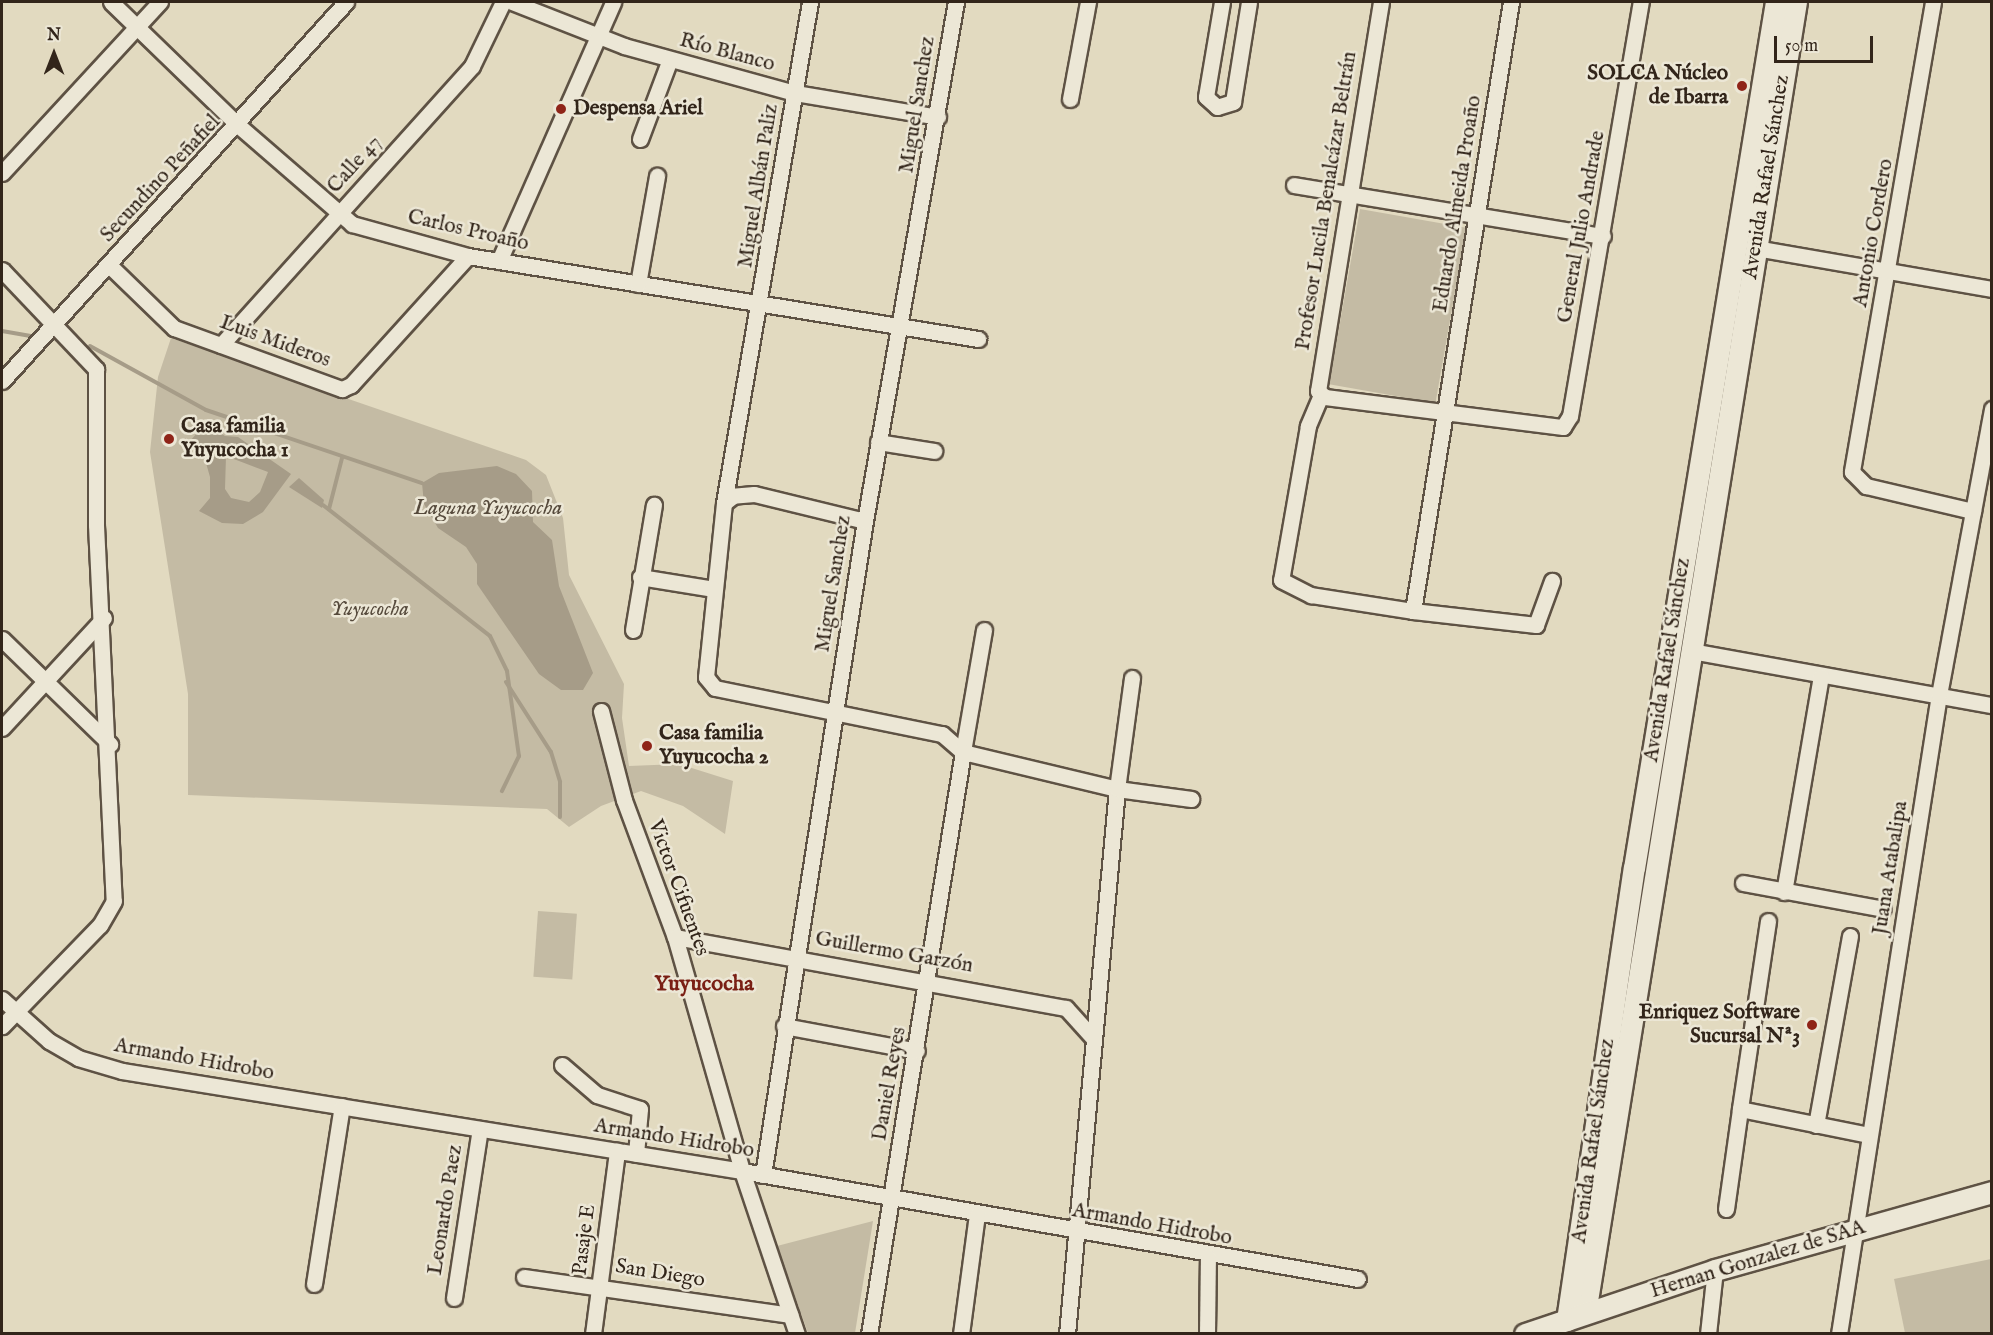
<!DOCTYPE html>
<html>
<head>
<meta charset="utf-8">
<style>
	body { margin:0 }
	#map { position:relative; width:1993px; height:1335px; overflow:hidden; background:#e2dac0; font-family:"IM FELL English",serif }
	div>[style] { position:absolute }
	.green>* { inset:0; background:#c4bba4; transform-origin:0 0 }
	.water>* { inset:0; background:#a69c88 }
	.stream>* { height:4px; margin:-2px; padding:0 2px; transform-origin:2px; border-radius:2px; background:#a69c88 }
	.roads { filter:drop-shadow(2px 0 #5e5244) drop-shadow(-2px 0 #5e5244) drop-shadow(0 2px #5e5244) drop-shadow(0 -2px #5e5244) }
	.street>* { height:15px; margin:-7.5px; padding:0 7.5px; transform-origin:7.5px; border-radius:7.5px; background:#ece7d6 }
	.secondary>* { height:21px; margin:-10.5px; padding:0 10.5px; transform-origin:10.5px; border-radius:10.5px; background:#ece7d6 }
	.dots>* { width:16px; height:16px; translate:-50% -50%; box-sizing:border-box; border:3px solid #ece7d6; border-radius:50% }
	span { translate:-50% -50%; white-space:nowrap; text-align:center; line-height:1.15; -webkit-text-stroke:5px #ece7d6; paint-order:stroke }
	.street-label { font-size:21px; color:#32251a }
	.poi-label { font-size:21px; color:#32251a; font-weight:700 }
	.right { translate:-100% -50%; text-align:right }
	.left { translate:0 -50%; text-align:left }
	.park-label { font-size:21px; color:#564a3c; font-style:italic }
	.water-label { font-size:22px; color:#55493b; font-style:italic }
	.neighbourhood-label { font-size:22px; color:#7a1f14; font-weight:700 }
	.frame { position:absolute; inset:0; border:3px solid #32251a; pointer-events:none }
	.north { position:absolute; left:24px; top:24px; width:60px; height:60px; -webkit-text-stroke:4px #ece7d6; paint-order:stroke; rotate:0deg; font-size:16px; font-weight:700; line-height:24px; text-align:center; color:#32251a }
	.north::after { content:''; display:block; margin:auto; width:21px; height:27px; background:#32251a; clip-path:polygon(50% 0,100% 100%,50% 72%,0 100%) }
	.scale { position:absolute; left:1774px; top:36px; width:99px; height:27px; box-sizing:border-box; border:3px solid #32251a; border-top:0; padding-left:8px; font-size:18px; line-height:21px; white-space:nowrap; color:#32251a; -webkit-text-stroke:4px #ece7d6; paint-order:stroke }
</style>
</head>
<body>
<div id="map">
	<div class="green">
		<div style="left:1360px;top:209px;width:108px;height:178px;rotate:10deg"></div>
		<div style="clip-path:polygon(171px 338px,526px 460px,546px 475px,563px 518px,569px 575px,624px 684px,622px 718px,629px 766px,679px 764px,733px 781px,725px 834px,683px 806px,641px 791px,601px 806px,569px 827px,547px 809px,188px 795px,188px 694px,150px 452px,158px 377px)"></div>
		<div style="left:538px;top:911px;width:39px;height:66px;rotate:4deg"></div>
		<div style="clip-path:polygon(873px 1221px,855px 1333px,808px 1333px,777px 1246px)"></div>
		<div style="clip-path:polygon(1991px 1259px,1991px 1333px,1905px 1333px,1894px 1279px)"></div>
	</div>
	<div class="water">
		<div style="clip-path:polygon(evenodd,206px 423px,225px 436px,238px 437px,291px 474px,263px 512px,243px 524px,222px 523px,199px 511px,210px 498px,210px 477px,202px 449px,190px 441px,206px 423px,226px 456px,268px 472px,260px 492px,249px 502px,231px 498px,225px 489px,226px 456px)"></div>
		<div style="clip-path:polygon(497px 466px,516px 474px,532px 491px,533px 522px,552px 540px,559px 586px,593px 673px,583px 690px,561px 690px,539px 674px,477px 584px,477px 564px,466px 547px,438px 528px,424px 504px,422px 483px,439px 473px)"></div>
		<div style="clip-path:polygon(299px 478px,324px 500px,322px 508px,289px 487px)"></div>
	</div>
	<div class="stream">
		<div style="left:2px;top:331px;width:35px;rotate:10deg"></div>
		<div style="left:90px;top:346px;width:132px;rotate:28.9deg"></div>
		<div style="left:206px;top:410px;width:228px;rotate:18.7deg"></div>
		<div style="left:323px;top:505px;width:212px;rotate:38.1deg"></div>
		<div style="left:490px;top:636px;width:39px;rotate:64deg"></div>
		<div style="left:507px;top:671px;width:86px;rotate:82deg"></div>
		<div style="left:519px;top:756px;width:39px;rotate:116deg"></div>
		<div style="left:329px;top:509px;width:53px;rotate:-75.7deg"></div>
		<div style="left:506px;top:682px;width:83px;rotate:57.3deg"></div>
		<div style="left:551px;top:752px;width:31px;rotate:73deg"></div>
		<div style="left:560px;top:782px;width:35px;rotate:90deg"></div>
	</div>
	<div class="roads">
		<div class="street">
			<div style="left:111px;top:2px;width:178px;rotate:44.1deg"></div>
			<div style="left:239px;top:126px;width:150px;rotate:40.9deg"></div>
			<div style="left:352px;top:224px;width:120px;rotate:15.4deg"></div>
			<div style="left:468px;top:256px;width:517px;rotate:9.24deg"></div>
			<div style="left:512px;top:2px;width:120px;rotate:21.4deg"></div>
			<div style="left:624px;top:46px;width:177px;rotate:15.4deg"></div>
			<div style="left:795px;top:93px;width:145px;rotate:9.5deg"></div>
			<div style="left:1222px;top:2px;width:96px;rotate:99.6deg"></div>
			<div style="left:1206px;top:97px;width:15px;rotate:42deg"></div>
			<div style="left:1217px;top:107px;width:17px;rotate:-17deg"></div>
			<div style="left:1233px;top:102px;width:101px;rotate:-80.9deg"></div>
			<div style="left:1381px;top:2px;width:394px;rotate:99.2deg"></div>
			<div style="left:1318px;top:391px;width:9px;rotate:41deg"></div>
			<div style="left:1325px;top:397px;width:240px;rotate:7.2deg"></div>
			<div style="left:1563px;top:427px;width:13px;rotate:-58deg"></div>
			<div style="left:1570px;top:416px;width:420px;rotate:-80.3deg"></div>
			<div style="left:1933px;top:2px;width:477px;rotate:99.8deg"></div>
			<div style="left:1852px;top:472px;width:20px;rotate:45deg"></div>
			<div style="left:1866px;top:486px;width:110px;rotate:13.2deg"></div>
			<div style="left:1070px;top:99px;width:99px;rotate:-79.5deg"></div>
			<div style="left:640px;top:139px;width:85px;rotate:-69.4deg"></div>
			<div style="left:2px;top:173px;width:233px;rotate:-47.3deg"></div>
			<div style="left:1294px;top:185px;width:313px;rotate:9.4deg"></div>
			<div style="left:1755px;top:248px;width:241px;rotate:9.8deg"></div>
			<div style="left:499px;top:261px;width:283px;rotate:-66.2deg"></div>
			<div style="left:109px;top:265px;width:91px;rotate:44.1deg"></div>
			<div style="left:174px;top:328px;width:179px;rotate:20deg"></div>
			<div style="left:342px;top:389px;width:10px;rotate:-24deg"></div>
			<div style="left:351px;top:385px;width:174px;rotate:-47.8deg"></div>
			<div style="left:2px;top:270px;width:137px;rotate:46.5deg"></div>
			<div style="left:96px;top:369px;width:156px;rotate:90deg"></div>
			<div style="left:96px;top:525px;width:376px;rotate:87.3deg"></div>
			<div style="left:114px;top:901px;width:28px;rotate:120deg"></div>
			<div style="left:100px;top:925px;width:141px;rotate:134.1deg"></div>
			<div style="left:638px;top:284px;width:110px;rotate:-80deg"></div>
			<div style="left:221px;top:345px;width:375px;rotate:-48deg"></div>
			<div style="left:472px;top:66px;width:71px;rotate:-64.2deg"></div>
			<div style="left:2px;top:381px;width:512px;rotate:-47.77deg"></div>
			<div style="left:1321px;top:395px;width:34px;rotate:113deg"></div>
			<div style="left:1308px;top:426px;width:156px;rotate:99.9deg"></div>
			<div style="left:1281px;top:580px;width:34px;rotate:27deg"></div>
			<div style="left:1311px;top:595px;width:103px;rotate:8.9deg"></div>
			<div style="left:1413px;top:611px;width:617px;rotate:-80.86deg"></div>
			<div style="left:878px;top:442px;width:57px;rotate:9.1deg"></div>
			<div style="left:724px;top:503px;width:508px;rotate:-80.26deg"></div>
			<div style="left:865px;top:521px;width:114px;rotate:-166.3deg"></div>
			<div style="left:754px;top:494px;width:21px;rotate:175deg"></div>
			<div style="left:733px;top:496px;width:11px;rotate:142deg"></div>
			<div style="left:724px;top:503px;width:175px;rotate:95.9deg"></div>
			<div style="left:706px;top:677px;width:14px;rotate:51deg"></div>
			<div style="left:715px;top:688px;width:232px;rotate:11.5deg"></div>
			<div style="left:942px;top:734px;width:28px;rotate:41deg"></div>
			<div style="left:963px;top:752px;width:590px;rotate:99.17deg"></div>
			<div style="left:640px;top:577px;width:75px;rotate:9.2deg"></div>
			<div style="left:1413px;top:611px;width:124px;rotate:6.5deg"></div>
			<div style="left:1536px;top:625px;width:47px;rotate:-70deg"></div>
			<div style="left:633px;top:630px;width:127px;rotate:-80.5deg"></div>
			<div style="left:984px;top:630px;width:124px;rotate:99.8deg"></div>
			<div style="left:963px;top:752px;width:158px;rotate:13.5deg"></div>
			<div style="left:1117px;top:789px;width:75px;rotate:7.7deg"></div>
			<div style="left:2px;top:639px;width:151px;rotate:44.2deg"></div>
			<div style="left:1691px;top:651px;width:306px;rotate:10.2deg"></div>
			<div style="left:601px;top:711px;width:92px;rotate:75.5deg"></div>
			<div style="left:624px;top:800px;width:146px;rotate:69.6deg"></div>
			<div style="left:675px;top:937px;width:243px;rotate:74deg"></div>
			<div style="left:742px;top:1171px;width:172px;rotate:71.4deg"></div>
			<div style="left:2px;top:728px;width:150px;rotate:-47.2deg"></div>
			<div style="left:1743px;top:883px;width:142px;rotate:10.5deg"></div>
			<div style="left:1784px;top:892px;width:219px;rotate:-80.3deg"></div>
			<div style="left:1768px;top:921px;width:190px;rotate:98.5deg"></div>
			<div style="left:1740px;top:1109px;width:132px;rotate:11.4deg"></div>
			<div style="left:675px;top:937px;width:397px;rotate:10.3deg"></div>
			<div style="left:1066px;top:1008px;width:39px;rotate:48deg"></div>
			<div style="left:2px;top:999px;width:63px;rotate:41.8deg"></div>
			<div style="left:49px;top:1041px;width:34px;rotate:30deg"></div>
			<div style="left:78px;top:1058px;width:46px;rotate:16.5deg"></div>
			<div style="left:122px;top:1071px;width:628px;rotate:9.16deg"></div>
			<div style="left:742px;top:1171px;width:625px;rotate:9.94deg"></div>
			<div style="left:784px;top:1026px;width:135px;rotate:10.6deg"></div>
			<div style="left:562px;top:1065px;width:46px;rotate:40.6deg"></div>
			<div style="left:597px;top:1095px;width:45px;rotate:18deg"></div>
			<div style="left:640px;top:1109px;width:45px;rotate:95.1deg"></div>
			<div style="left:1816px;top:1125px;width:192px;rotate:-79.8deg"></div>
			<div style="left:763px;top:1175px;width:662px;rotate:-81.14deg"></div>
			<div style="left:865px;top:521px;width:527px;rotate:-80.06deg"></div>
			<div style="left:1726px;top:1209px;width:101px;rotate:-82deg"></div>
			<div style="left:524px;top:1277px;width:269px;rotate:8.1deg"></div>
			<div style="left:314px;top:1284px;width:180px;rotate:-81.1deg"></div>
			<div style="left:454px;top:1298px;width:171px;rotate:-81.3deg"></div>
			<div style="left:593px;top:1334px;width:185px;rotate:-82.5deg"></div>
			<div style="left:961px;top:1334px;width:121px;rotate:-82.4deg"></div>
			<div style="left:1067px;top:1334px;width:547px;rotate:-84.76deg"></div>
			<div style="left:1117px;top:789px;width:112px;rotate:-82.3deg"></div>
			<div style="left:1207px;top:1334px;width:77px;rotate:-89.3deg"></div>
			<div style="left:1708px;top:1334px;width:64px;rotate:-83.8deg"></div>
			<div style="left:1839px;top:1334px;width:647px;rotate:-81.11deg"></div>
			<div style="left:1939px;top:695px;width:291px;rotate:-79.5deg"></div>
		</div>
		<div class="secondary">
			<div style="left:1585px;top:1313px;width:1328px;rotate:-80.86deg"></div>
			<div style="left:1567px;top:1320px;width:457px;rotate:-81.6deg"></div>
			<div style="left:1634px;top:868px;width:878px;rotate:-80.69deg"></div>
			<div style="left:1525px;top:1334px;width:200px;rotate:-18.6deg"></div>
			<div style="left:1715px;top:1270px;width:288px;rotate:-15.7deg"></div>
		</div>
	</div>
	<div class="dots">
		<div style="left:1742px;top:86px;background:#8f2418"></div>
		<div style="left:561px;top:109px;background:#8f2418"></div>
		<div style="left:169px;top:439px;background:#8f2418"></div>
		<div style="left:647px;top:746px;background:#8f2418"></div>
		<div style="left:1812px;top:1025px;background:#8f2418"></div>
	</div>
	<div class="street-label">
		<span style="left:727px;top:53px;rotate:15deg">Río Blanco</span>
		<span style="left:918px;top:105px;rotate:-81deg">Miguel Sanchez</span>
		<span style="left:355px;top:165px;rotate:-48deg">Calle 47</span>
		<span style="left:1767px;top:177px;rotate:-81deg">Avenida Rafael Sánchez</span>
		<span style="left:161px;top:179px;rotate:-47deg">Secundino Peñafiel</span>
		<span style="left:759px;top:186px;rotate:-81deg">Miguel Albán Paliz</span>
		<span style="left:1327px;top:201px;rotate:-81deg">Profesor Lucila Benalcázar Beltrán</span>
		<span style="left:1458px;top:204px;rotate:-81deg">Eduardo Almeida Proaño</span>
		<span style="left:1582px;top:227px;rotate:-80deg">General Julio Andrade</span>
		<span style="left:468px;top:231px;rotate:13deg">Carlos Proaño</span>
		<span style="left:1874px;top:233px;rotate:-80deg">Antonio Cordero</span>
		<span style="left:275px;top:342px;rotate:20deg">Luis Mideros</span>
		<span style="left:834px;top:584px;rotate:-81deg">Miguel Sanchez</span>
		<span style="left:1668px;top:660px;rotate:-81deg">Avenida Rafael Sánchez</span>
		<span style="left:1891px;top:868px;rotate:-81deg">Juana Atabalipa</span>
		<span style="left:678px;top:888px;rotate:70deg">Victor Cifuentes</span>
		<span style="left:894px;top:953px;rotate:10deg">Guillermo Garzón</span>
		<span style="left:194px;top:1060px;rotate:10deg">Armando Hidrobo</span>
		<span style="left:890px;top:1084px;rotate:-80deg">Daniel Reyes</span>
		<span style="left:674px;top:1139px;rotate:9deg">Armando Hidrobo</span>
		<span style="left:1594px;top:1141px;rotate:-82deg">Avenida Rafael Sánchez</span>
		<span style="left:446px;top:1210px;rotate:-81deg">Leonardo Paez</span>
		<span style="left:1152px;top:1225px;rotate:10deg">Armando Hidrobo</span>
		<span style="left:585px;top:1240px;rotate:-83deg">Pasaje E</span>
		<span style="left:1758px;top:1260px;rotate:-17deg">Hernan Gonzalez de SAA</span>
		<span style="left:660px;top:1274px;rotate:9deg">San Diego</span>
	</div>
	<div class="poi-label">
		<span class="right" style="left:1728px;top:86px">SOLCA Núcleo<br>de Ibarra</span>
		<span class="left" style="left:573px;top:109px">Despensa Ariel</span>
		<span class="left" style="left:181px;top:439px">Casa familia<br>Yuyucocha 1</span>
		<span class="left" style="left:659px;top:746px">Casa familia<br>Yuyucocha 2</span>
		<span class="right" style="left:1800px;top:1025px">Enriquez Software<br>Sucursal Nª3</span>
	</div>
	<div class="park-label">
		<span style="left:370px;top:610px">Yuyucocha</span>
	</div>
	<div class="water-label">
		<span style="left:488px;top:509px">Laguna Yuyucocha</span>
	</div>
	<div class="neighbourhood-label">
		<span style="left:704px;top:985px">Yuyucocha</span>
	</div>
	<div class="frame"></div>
	<div class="north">N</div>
	<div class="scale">50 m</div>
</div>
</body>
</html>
